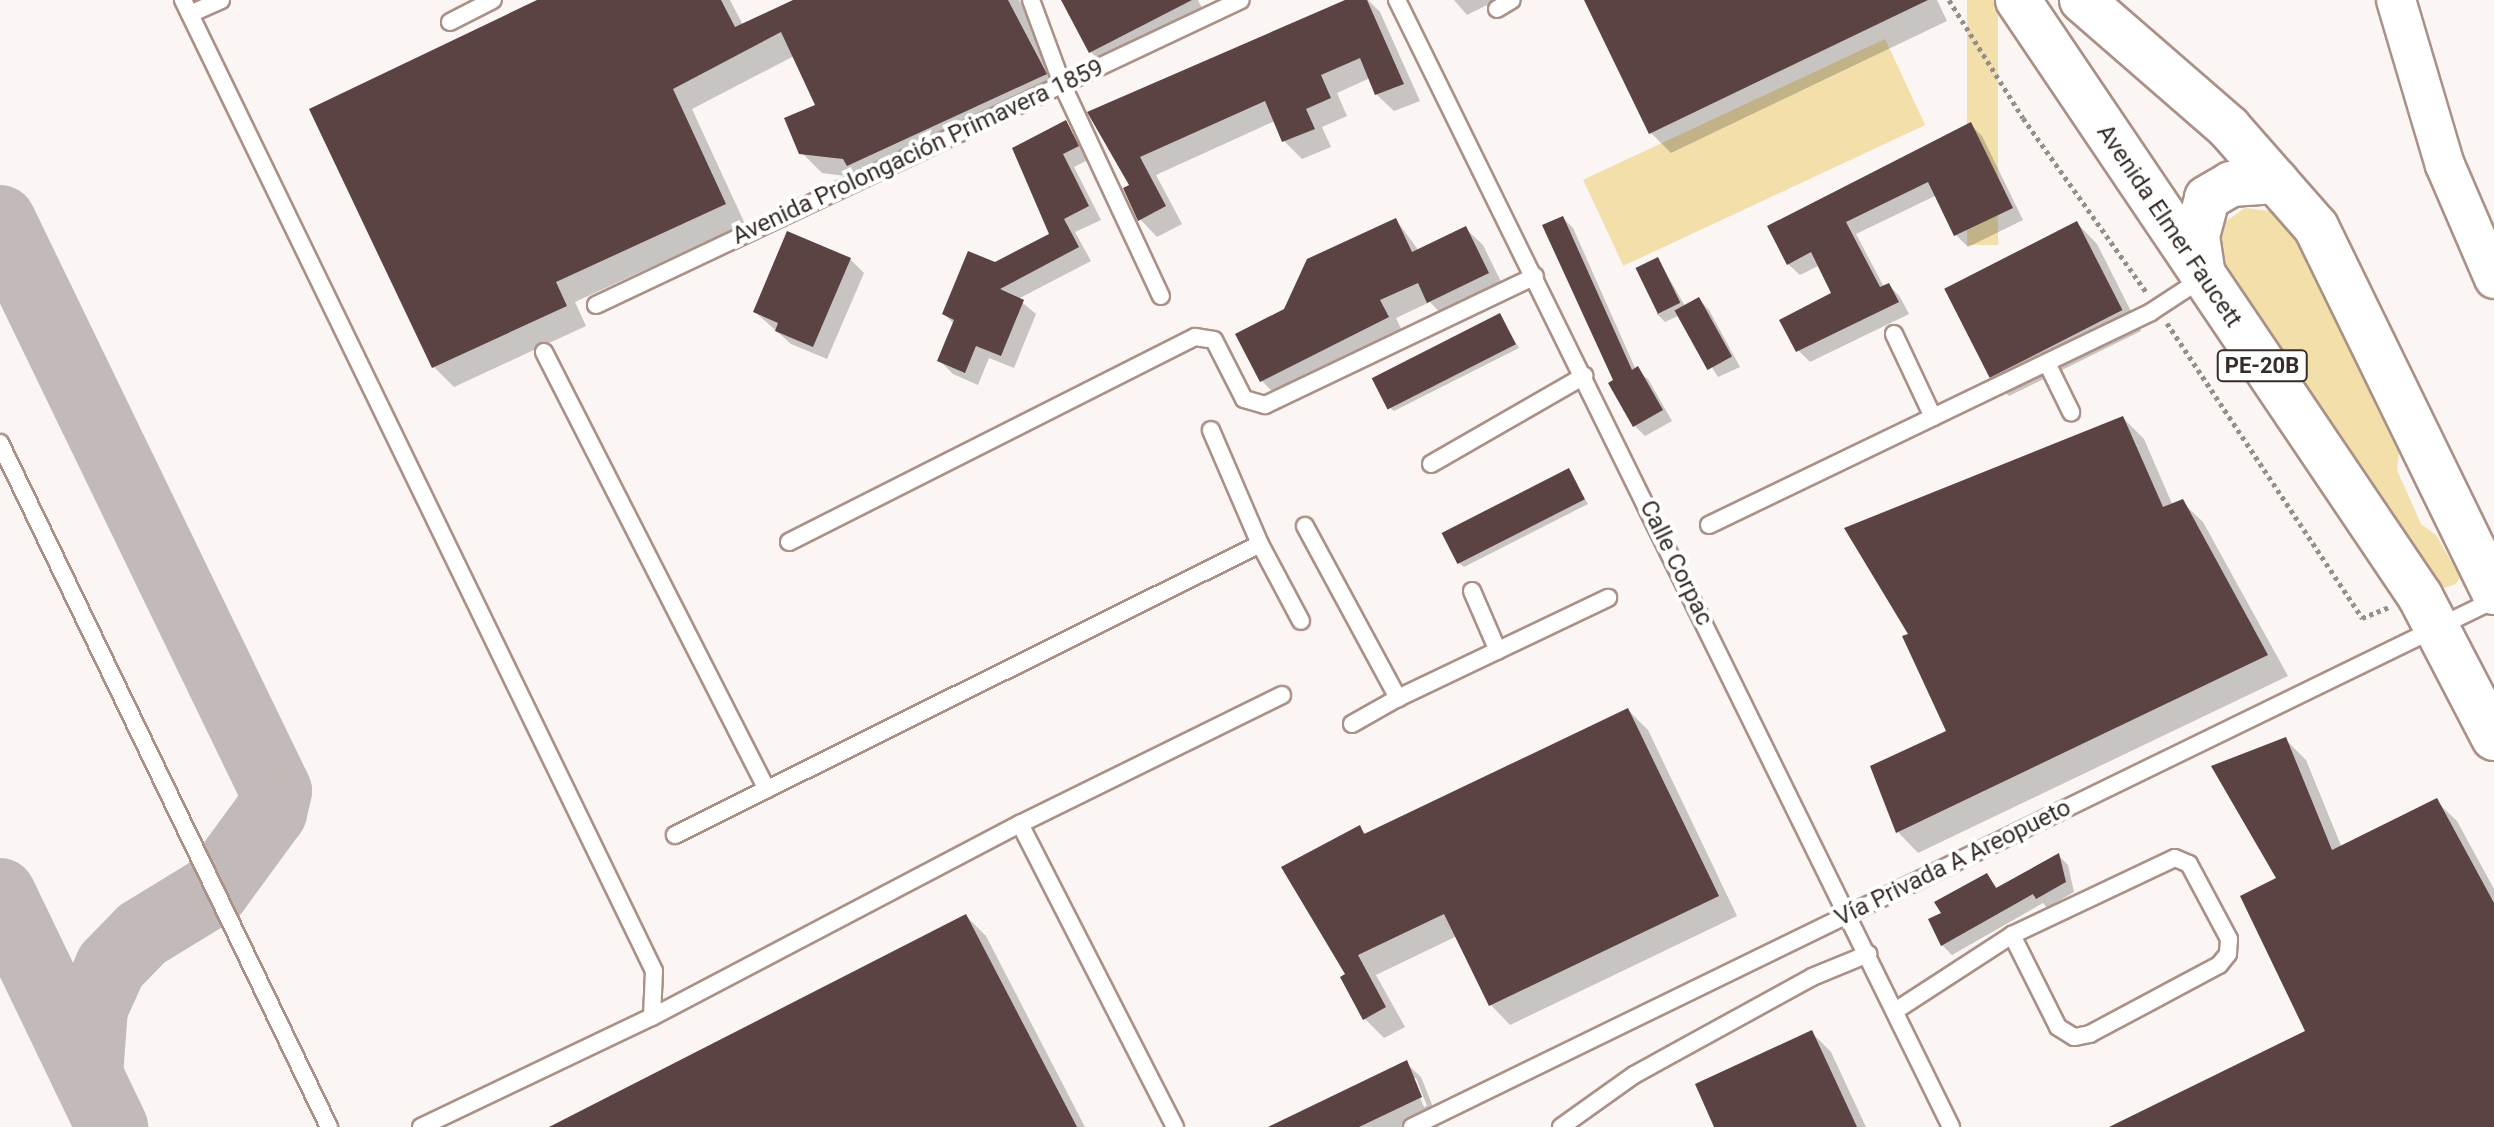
<!DOCTYPE html>
<html>
<head>
<meta charset="utf-8">
<style>
	body { margin:0 }
	#map { position:relative; width:2494px; height:1127px; overflow:hidden; background:#fbf5f3; font-family:Roboto,sans-serif }
	div>[style] { position:absolute }
	.green>* { inset:0; background:#f2dfaa; transform-origin:0 0 }
	.shadow>* { inset:0; background:#0003 }
	.taxiway>* { height:72px; margin:-36px; padding:0 36px; transform-origin:36px; border-radius:36px; background:#c2bab8 }
	.building>* { inset:0; background:#5b4343; transform-origin:0 0 }
	.path>* { height:5px; margin-top:-2.5px; transform-origin:0; background:repeating-linear-gradient(90deg,#968e8b 0 4px,transparent 0 8px) }
	.roads { filter:drop-shadow(2px 0 #aa9187) drop-shadow(-2px 0 #aa9187) drop-shadow(0 2px #aa9187) drop-shadow(0 -2px #aa9187) }
	.service>* { height:16px; margin:-8px; padding:0 8px; transform-origin:8px; border-radius:8px; background:#fff }
	.tertiary>* { height:38px; margin:-19px; padding:0 19px; transform-origin:19px; border-radius:19px; background:#fff }
	.trunk>* { height:44px; margin:-22px; padding:0 22px; transform-origin:22px; border-radius:22px; background:#fff }
	span { translate:-50% -50%; white-space:nowrap; text-align:center; line-height:1.15; -webkit-text-stroke:8px #fff; paint-order:stroke }
	.shield-label span { padding:2px 6px; background:#fff; border:2px solid; border-radius:6px; -webkit-text-stroke-width:0 }
	.shield-label { font-size:22px; color:#362c28; font-weight:700 }
	.street-label { font-size:24px; color:#362c28 }
</style>
</head>
<body>
<div id="map">
	<div class="green">
		<div style="left:1967px;top:0;width:31px;height:245px"></div>
		<div style="left:1885px;top:39px;width:95px;height:333px;rotate:65deg"></div>
		<div style="clip-path:polygon(2245px 208px,2270px 211px,2295px 234px,2399px 453px,2397px 470px,2421px 524px,2436px 535px,2460px 577px,2456px 584px,2432px 592px,2213px 257px,2222px 224px)"></div>
	</div>
	<div class="shadow">
		<div style="clip-path:polygon(541px 0,730px 0,743px 25px,798px 0,1019px 0,1065px 95px,869px 185px,861px 178px,822px 173px,801px 152px,818px 106px,794px 56px,692px 109px,745px 224px,575px 302px,586px 326px,454px 387px,434px 367px)"></div>
		<div style="clip-path:polygon(1063px 0,1198px 0,1207px 18px,1108px 70px,1091px 52px)"></div>
		<div style="clip-path:polygon(1350px 0,1368px 0,1380px 12px,1420px 101px,1394px 111px,1376px 94px,1370px 78px,1337px 93px,1347px 116px,1322px 127px,1331px 147px,1302px 159px,1284px 141px,1275px 121px,1156px 175px,1182px 224px,1157px 237px,1140px 219px,1131px 186px,1090px 113px)"></div>
		<div style="clip-path:polygon(1454px 0,1497px 0,1467px 15px)"></div>
		<div style="clip-path:polygon(1586px 0,1937px 0,1947px 21px,1671px 153px,1650px 132px)"></div>
		<div style="clip-path:polygon(1065px 123px,1090px 159px,1074px 167px,1101px 220px,1075px 232px,1091px 261px,1018px 299px,1036px 314px,1014px 368px,989px 358px,978px 385px,953px 374px,940px 361px,955px 325px,944px 314px,995px 265px,1051px 235px)"></div>
		<div style="clip-path:polygon(1971px 125px,1982px 136px,2023px 220px,1968px 247px,1956px 235px,1937px 195px,1856px 234px,1884px 287px,1889px 285px,1900px 297px,1909px 314px,1810px 362px,1798px 350px,1834px 294px,1820px 265px,1800px 275px,1788px 264px)"></div>
		<div style="clip-path:polygon(1563px 218px,1573px 228px,1636px 370px,1648px 379px,1672px 421px,1645px 436px,1635px 426px,1615px 381px)"></div>
		<div style="clip-path:polygon(1396px 220px,1419px 251px,1465px 228px,1483px 245px,1505px 290px,1446px 319px,1430px 302px,1396px 318px,1404px 335px,1279px 398px,1262px 381px,1238px 335px,1285px 311px)"></div>
		<div style="clip-path:polygon(2077px 223px,2097px 244px,2141px 331px,2009px 396px,1989px 375px)"></div>
		<div style="clip-path:polygon(850px 259px,864px 273px,827px 359px,791px 344px,755px 312px)"></div>
		<div style="clip-path:polygon(1658px 259px,1685px 306px,1699px 299px,1709px 310px,1740px 367px,1718px 377px,1680px 315px,1665px 322px,1657px 314px)"></div>
		<div style="clip-path:polygon(1500px 316px,1519px 348px,1394px 411px,1389px 407px)"></div>
		<div style="clip-path:polygon(2123px 418px,2144px 439px,2173px 506px,2182px 502px,2203px 522px,2288px 676px,1918px 853px,1898px 832px,1873px 767px,1949px 732px,1910px 635px)"></div>
		<div style="clip-path:polygon(1569px 471px,1588px 504px,1464px 567px,1459px 563px)"></div>
		<div style="clip-path:polygon(1628px 710px,1648px 730px,1737px 916px,1510px 1025px,1491px 1005px,1457px 936px,1376px 975px,1405px 1027px,1384px 1038px,1364px 1018px,1348px 975px,1360px 828px,1367px 835px)"></div>
		<div style="clip-path:polygon(2285px 739px,2306px 760px,2342px 848px,2436px 801px,2457px 821px,2494px 889px,2494px 1127px,2114px 1127px,2307px 1032px,2279px 879px)"></div>
		<div style="clip-path:polygon(2058px 855px,2068px 865px,2074px 892px,2047px 908px,2043px 903px,1952px 955px,1942px 945px,1944px 914px,1986px 875px,1998px 889px)"></div>
		<div style="clip-path:polygon(966px 916px,986px 936px,1085px 1127px,552px 1127px)"></div>
		<div style="clip-path:polygon(1812px 1033px,1831px 1052px,1866px 1127px,1717px 1127px)"></div>
		<div style="clip-path:polygon(evenodd,1406px 1063px,1421px 1077px,1435px 1112px,1403px 1127px,1274px 1127px,1406px 1063px,1412px 1078px,1416px 1078px,1427px 1106px,1424px 1107px,1412px 1078px)"></div>
	</div>
	<div class="taxiway">
		<div style="left:0;top:221px;width:633px;rotate:64.16deg"></div>
		<div style="left:276px;top:791px;width:22px;rotate:103deg"></div>
		<div style="left:271px;top:812px;width:97px;rotate:126.2deg"></div>
		<div style="left:214px;top:890px;width:84px;rotate:148.6deg"></div>
		<div style="left:142px;top:934px;width:45px;rotate:134.1deg"></div>
		<div style="left:111px;top:966px;width:46px;rotate:114.3deg"></div>
		<div style="left:92px;top:1008px;width:67px;rotate:94.3deg"></div>
		<div style="left:0;top:894px;width:259px;rotate:64.3deg"></div>
	</div>
	<div class="building">
		<div style="clip-path:polygon(537px 0,721px 0,735px 27px,793px 0,1008px 0,1047px 74px,847px 166px,843px 159px,799px 154px,784px 118px,815px 105px,781px 32px,673px 89px,726px 204px,556px 282px,567px 306px,432px 368px,309px 109px)"></div>
		<div style="clip-path:polygon(1061px 0,1192px 0,1089px 53px)"></div>
		<div style="clip-path:polygon(1345px 0,1367px 0,1404px 84px,1375px 95px,1360px 58px,1321px 75px,1331px 98px,1306px 109px,1315px 129px,1282px 142px,1265px 101px,1140px 157px,1166px 206px,1138px 221px,1123px 188px,1129px 185px,1087px 112px)"></div>
		<div style="clip-path:polygon(1584px 0,1928px 0,1649px 134px)"></div>
		<div style="clip-path:polygon(1066px 120px,1079px 146px,1063px 154px,1089px 206px,1064px 219px,1079px 247px,1000px 289px,1024px 300px,1001px 356px,976px 346px,965px 373px,937px 361px,954px 320px,942px 314px,968px 251px,995px 262px,1049px 234px,1012px 148px)"></div>
		<div style="clip-path:polygon(1971px 122px,2013px 208px,1954px 236px,1928px 182px,1846px 222px,1880px 287px,1889px 283px,1899px 302px,1796px 352px,1779px 320px,1831px 293px,1811px 252px,1787px 265px,1767px 226px)"></div>
		<div style="clip-path:polygon(1563px 216px,1632px 370px,1638px 366px,1663px 410px,1633px 427px,1608px 383px,1613px 380px,1542px 225px)"></div>
		<div style="clip-path:polygon(1396px 218px,1412px 252px,1466px 226px,1489px 273px,1427px 303px,1418px 283px,1380px 300px,1389px 317px,1260px 382px,1235px 334px,1284px 309px,1307px 259px)"></div>
		<div style="left:2077px;top:221px;width:100px;height:149px;rotate:63deg"></div>
		<div style="clip-path:polygon(787px 231px,851px 258px,813px 347px,775px 331px,778px 323px,753px 312px)"></div>
		<div style="left:1658px;top:257px;width:51px;height:25px;rotate:64deg"></div>
		<div style="left:1699px;top:297px;width:68px;height:28px;rotate:61deg"></div>
		<div style="left:1500px;top:313px;width:35px;height:144px;rotate:63deg"></div>
		<div style="clip-path:polygon(2123px 416px,2163px 507px,2183px 499px,2268px 655px,1896px 833px,1870px 766px,1946px 731px,1902px 636px,1908px 634px,1844px 528px)"></div>
		<div style="left:1569px;top:468px;width:35px;height:143px;rotate:63deg"></div>
		<div style="clip-path:polygon(1628px 708px,1719px 896px,1489px 1006px,1444px 914px,1358px 955px,1386px 1007px,1363px 1020px,1340px 977px,1345px 974px,1281px 867px,1360px 825px,1364px 834px)"></div>
		<div style="clip-path:polygon(2286px 737px,2332px 850px,2437px 798px,2494px 903px,2494px 1127px,2109px 1127px,2305px 1031px,2240px 896px,2276px 878px,2211px 766px)"></div>
		<div style="clip-path:polygon(2059px 853px,2066px 882px,2036px 899px,2033px 894px,1941px 946px,1928px 919px,1941px 913px,1934px 902px,1987px 873px,1996px 888px)"></div>
		<div style="clip-path:polygon(966px 914px,1077px 1127px,549px 1127px)"></div>
		<div style="clip-path:polygon(1812px 1030px,1857px 1127px,1714px 1127px,1695px 1084px)"></div>
		<div style="clip-path:polygon(1407px 1060px,1422px 1097px,1359px 1127px,1268px 1127px)"></div>
	</div>
	<div class="path">
		<div style="left:1949px;top:0;width:139px;rotate:57.9deg"></div>
		<div style="left:2023px;top:118px;width:213px;rotate:54.7deg"></div>
		<div style="left:2167px;top:323px;width:354px;rotate:56.5deg"></div>
		<div style="left:2362px;top:618px;width:29px;rotate:-22deg"></div>
	</div>
	<div class="roads">
		<div class="service">
			<div style="left:183px;top:0;width:1079px;rotate:64.12deg"></div>
			<div style="left:654px;top:971px;width:46px;rotate:92.5deg"></div>
			<div style="left:1031px;top:0;width:90px;rotate:69.7deg"></div>
			<div style="left:1062px;top:84px;width:234px;rotate:65deg"></div>
			<div style="left:1397px;top:0;width:1256px;rotate:63.82deg"></div>
			<div style="left:1497px;top:9px;width:17px;rotate:-31deg"></div>
			<div style="left:190px;top:14px;width:34px;rotate:-24deg"></div>
			<div style="left:450px;top:22px;width:48px;rotate:-27.1deg"></div>
			<div style="left:596px;top:305px;width:713px;rotate:-25.31deg"></div>
			<div style="left:1894px;top:334px;width:92px;rotate:64.8deg"></div>
			<div style="left:544px;top:352px;width:491px;rotate:63deg"></div>
			<div style="left:2047px;top:363px;width:55px;rotate:63.9deg"></div>
			<div style="left:0;top:443px;width:759px;rotate:64.31deg"></div>
			<div style="left:1431px;top:464px;width:177px;rotate:-29.9deg"></div>
			<div style="left:1709px;top:525px;width:491px;rotate:-25.7deg"></div>
			<div style="left:2151px;top:312px;width:62px;rotate:-33.2deg"></div>
			<div style="left:1305px;top:526px;width:196px;rotate:61.6deg"></div>
			<div style="left:1398px;top:698px;width:233px;rotate:-25.5deg"></div>
			<div style="left:789px;top:542px;width:455px;rotate:-26.8deg"></div>
			<div style="left:1195px;top:337px;width:19px;rotate:9deg"></div>
			<div style="left:1214px;top:340px;width:66px;rotate:63deg"></div>
			<div style="left:1244px;top:399px;width:22px;rotate:16deg"></div>
			<div style="left:1265px;top:405px;width:299px;rotate:-25.5deg"></div>
			<div style="left:1260px;top:544px;width:87px;rotate:62deg"></div>
			<div style="left:1472px;top:591px;width:65px;rotate:66.6deg"></div>
			<div style="left:1352px;top:724px;width:53px;rotate:-29.5deg"></div>
			<div style="left:1020px;top:824px;width:340px;rotate:62.9deg"></div>
			<div style="left:675px;top:835px;width:653px;rotate:-26.45deg"></div>
			<div style="left:1260px;top:544px;width:124px;rotate:-113.3deg"></div>
			<div style="left:1895px;top:1011px;width:140px;rotate:-33deg"></div>
			<div style="left:2012px;top:935px;width:180px;rotate:-25.3deg"></div>
			<div style="left:2175px;top:858px;width:15px;rotate:23deg"></div>
			<div style="left:2189px;top:864px;width:85px;rotate:61.9deg"></div>
			<div style="left:2229px;top:939px;width:15px;rotate:94deg"></div>
			<div style="left:2228px;top:954px;width:14px;rotate:129deg"></div>
			<div style="left:2219px;top:965px;width:146px;rotate:151.9deg"></div>
			<div style="left:2090px;top:1034px;width:16px;rotate:169deg"></div>
			<div style="left:2074px;top:1037px;width:19px;rotate:-148deg"></div>
			<div style="left:2058px;top:1027px;width:103px;rotate:-116.6deg"></div>
			<div style="left:421px;top:1127px;width:256px;rotate:-25.5deg"></div>
			<div style="left:652px;top:1017px;width:416px;rotate:-27.7deg"></div>
			<div style="left:1020px;top:824px;width:292px;rotate:-26.2deg"></div>
			<div style="left:1412px;top:1127px;width:1204px;rotate:-25.97deg"></div>
			<div style="left:1561px;top:1127px;width:90px;rotate:-35.5deg"></div>
			<div style="left:1634px;top:1075px;width:203px;rotate:-28.8deg"></div>
			<div style="left:1812px;top:977px;width:61px;rotate:-22.3deg"></div>
		</div>
		<div class="tertiary">
			<div style="left:2396px;top:0;width:172px;rotate:73.5deg"></div>
			<div style="left:2445px;top:165px;width:124px;rotate:66.7deg"></div>
		</div>
		<div class="trunk">
			<div style="left:2018px;top:0;width:719px;rotate:56deg"></div>
			<div style="left:2420px;top:596px;width:160px;rotate:62.5deg"></div>
			<div style="left:2082px;top:0;width:195px;rotate:41deg"></div>
			<div style="left:2229px;top:128px;width:132px;rotate:48.7deg"></div>
			<div style="left:2316px;top:227px;width:406px;rotate:64deg"></div>
			<div style="left:2203px;top:276px;width:40px;rotate:-98.5deg"></div>
			<div style="left:2197px;top:236px;width:39px;rotate:-75deg"></div>
			<div style="left:2207px;top:198px;width:28px;rotate:-30deg"></div>
			<div style="left:2231px;top:184px;width:45px;rotate:-3.8deg"></div>
		</div>
	</div>
	<div class="shield-label">
		<span style="left:2262px;top:366px">PE-20B</span>
	</div>
	<div class="street-label">
		<span style="left:918px;top:152px;rotate:-25deg">Avenida Prolongación Primavera 1859</span>
		<span style="left:2169px;top:226px;rotate:56deg">Avenida Elmer Faucett</span>
		<span style="left:1676px;top:563px;rotate:64deg">Calle Corpac</span>
		<span style="left:1953px;top:863px;rotate:-26deg">Vía Privada A Areopueto</span>
	</div>
</div>
</body>
</html>
